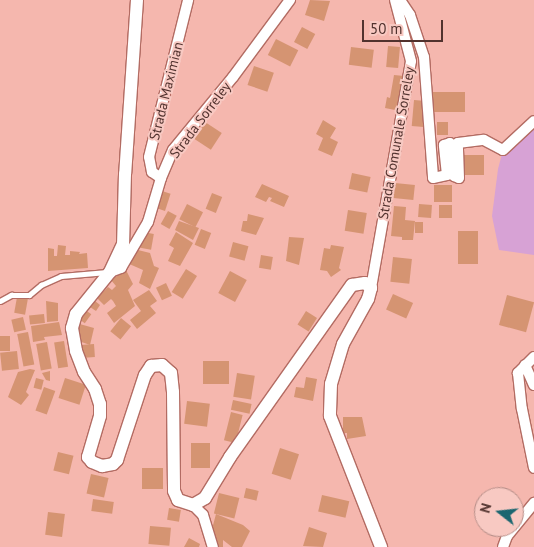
<!DOCTYPE html>
<html>
<head>
<meta charset="utf-8">
<style>
	body { margin:0 }
	#map { position:relative; width:534px; height:547px; overflow:hidden; background:#f5b7ae; font-family:"PT Sans",sans-serif }
	div>[style] { position:absolute }
	.green>* { inset:0; background:#d7a2d5 }
	.building>* { inset:0; background:#d59472; transform-origin:0 0 }
	.roads { filter:drop-shadow(1px 0 #b36c63) drop-shadow(-1px 0 #b36c63) drop-shadow(0 1px #b36c63) drop-shadow(0 -1px #b36c63) }
	.service>* { height:5px; margin:-2.5px; padding:0 2.5px; transform-origin:2.5px; border-radius:2.5px; background:#fff }
	.minor>* { height:10px; margin:-5px; padding:0 5px; transform-origin:5px; border-radius:5px; background:#fff }
	.tertiary>* { height:12px; margin:-6px; padding:0 6px; transform-origin:6px; border-radius:6px; background:#fff }
	span { translate:-50% -50%; white-space:nowrap; text-align:center; line-height:1.15; -webkit-text-stroke:4px #f8c9c2; paint-order:stroke }
	.street-label { font-size:14px; color:#51322e }
	.north { position:absolute; left:474px; top:487px; width:50px; height:50px; box-sizing:border-box; background:#f8c9c2; border:1px solid #b58d87; border-radius:50%; rotate:286deg; font-size:14px; font-weight:700; line-height:20px; text-align:center; color:#51322e }
	.north::after { content:''; display:block; margin:auto; width:18px; height:22px; background:#1b6670; clip-path:polygon(50% 0,100% 100%,50% 72%,0 100%) }
	.scale { position:absolute; left:362px; top:20px; width:81px; height:22px; box-sizing:border-box; border:2px solid #51322e; border-top:0; padding-left:6px; font-size:15px; line-height:18px; white-space:nowrap; color:#51322e; -webkit-text-stroke:4px #f8c9c2; paint-order:stroke }
</style>
</head>
<body>
<div id="map">
	<div class="green">
		<div style="clip-path:polygon(534px 118px,534px 255px,499px 250px,492px 216px,498px 169px,503px 150px)"></div>
	</div>
	<div class="building">
		<div style="clip-path:polygon(310px 0,330px 1px,324px 21px,305px 15px)"></div>
		<div style="left:302px;top:27px;width:15px;height:17px;rotate:28deg"></div>
		<div style="left:276px;top:39px;width:25px;height:18px;rotate:27deg"></div>
		<div style="left:388px;top:46px;width:12px;height:21px;rotate:5deg"></div>
		<div style="left:351px;top:47px;width:23px;height:18px;rotate:7deg"></div>
		<div style="left:254px;top:66px;width:21px;height:20px;rotate:19deg"></div>
		<div style="clip-path:polygon(394px 75px,404px 76px,400px 111px,385px 108px,387px 97px,390px 98px)"></div>
		<div style="left:465px;top:92px;width:20px;height:35px;rotate:90deg"></div>
		<div style="left:414px;top:100px;width:12px;height:26px;rotate:5deg"></div>
		<div style="clip-path:polygon(323px 120px,336px 128px,330px 138px,338px 142px,332px 156px,318px 150px,323px 138px,316px 134px)"></div>
		<div style="left:205px;top:122px;width:20px;height:20px;rotate:33deg"></div>
		<div style="left:437px;top:122px;width:11px;height:13px"></div>
		<div style="left:464px;top:155px;width:20px;height:20px"></div>
		<div style="left:352px;top:173px;width:19px;height:16px;rotate:12deg"></div>
		<div style="left:395px;top:183px;width:20px;height:15px;rotate:6deg"></div>
		<div style="clip-path:polygon(262px 184px,289px 196px,284px 207px,270px 201px,272px 198px,269px 197px,266px 202px,255px 197px)"></div>
		<div style="left:434px;top:185px;width:18px;height:17px"></div>
		<div style="left:162px;top:191px;width:9px;height:18px;rotate:18deg"></div>
		<div style="left:212px;top:193px;width:11px;height:17px;rotate:22deg"></div>
		<div style="left:187px;top:204px;width:18px;height:17px;rotate:27deg"></div>
		<div style="left:419px;top:204px;width:13px;height:13px;rotate:4deg"></div>
		<div style="left:439px;top:205px;width:13px;height:13px"></div>
		<div style="clip-path:polygon(394px 206px,406px 207px,405px 220px,415px 221px,413px 240px,402px 240px,402px 237px,391px 236px)"></div>
		<div style="left:348px;top:210px;width:19px;height:21px;rotate:9deg"></div>
		<div style="left:168px;top:211px;width:10px;height:15px;rotate:29deg"></div>
		<div style="clip-path:polygon(248px 214px,264px 218px,256px 235px,241px 231px,243px 221px,247px 221px)"></div>
		<div style="clip-path:polygon(179px 221px,199px 228px,193px 240px,175px 230px)"></div>
		<div style="left:415px;top:222px;width:8px;height:11px"></div>
		<div style="left:201px;top:229px;width:11px;height:17px;rotate:22deg"></div>
		<div style="left:458px;top:231px;width:20px;height:33px"></div>
		<div style="left:143px;top:232px;width:11px;height:16px;rotate:10deg"></div>
		<div style="clip-path:polygon(176px 232px,193px 243px,180px 266px,168px 261px,174px 248px,169px 245px)"></div>
		<div style="clip-path:polygon(289px 237px,304px 238px,299px 265px,286px 261px)"></div>
		<div style="left:233px;top:242px;width:16px;height:15px;rotate:15deg"></div>
		<div style="clip-path:polygon(58px 245px,66px 246px,65px 255px,70px 255px,70px 251px,80px 252px,79px 254px,87px 253px,88px 268px,48px 271px,48px 248px,54px 249px,54px 256px,57px 256px)"></div>
		<div style="clip-path:polygon(331px 245px,344px 247px,339px 268px,341px 270px,331px 277px,327px 271px,320px 270px,324px 248px,330px 249px)"></div>
		<div style="clip-path:polygon(134px 249px,150px 253px,154px 266px,159px 268px,150px 289px,139px 283px,143px 270px,127px 263px)"></div>
		<div style="left:261px;top:255px;width:12px;height:13px;rotate:9deg"></div>
		<div style="left:393px;top:257px;width:19px;height:25px;rotate:6deg"></div>
		<div style="left:186px;top:269px;width:13px;height:27px;rotate:32deg"></div>
		<div style="clip-path:polygon(126px 270px,133px 284px,128px 290px,135px 306px,114px 323px,107px 313px,116px 306px,113px 301px,111px 299px,104px 305px,97px 298px,108px 287px,112px 290px,116px 286px,111px 280px)"></div>
		<div style="left:230px;top:271px;width:19px;height:25px;rotate:28deg"></div>
		<div style="left:166px;top:283px;width:14px;height:11px;rotate:65deg"></div>
		<div style="clip-path:polygon(149px 290px,157px 301px,150px 306px,156px 313px,137px 329px,130px 320px,141px 311px,133px 300px)"></div>
		<div style="left:393px;top:294px;width:22px;height:17px;rotate:24deg"></div>
		<div style="left:507px;top:295px;width:28px;height:31px;rotate:15deg"></div>
		<div style="left:17px;top:297px;width:11px;height:16px;rotate:10deg"></div>
		<div style="clip-path:polygon(46px 301px,58px 303px,58px 321px,47px 322px)"></div>
		<div style="clip-path:polygon(95px 301px,100px 305px,96px 311px,90px 307px)"></div>
		<div style="left:84px;top:309px;width:9px;height:11px;rotate:36deg"></div>
		<div style="left:306px;top:311px;width:13px;height:16px;rotate:32deg"></div>
		<div style="left:44px;top:314px;width:9px;height:15px;rotate:84deg"></div>
		<div style="left:23px;top:317px;width:13px;height:12px;rotate:77deg"></div>
		<div style="left:121px;top:318px;width:13px;height:17px;rotate:39deg"></div>
		<div style="clip-path:polygon(59px 322px,62px 335px,44px 337px,45px 340px,33px 342px,31px 326px)"></div>
		<div style="clip-path:polygon(76px 323px,94px 328px,90px 345px,76px 340px)"></div>
		<div style="left:28px;top:332px;width:33px;height:11px;rotate:79deg"></div>
		<div style="left:0;top:336px;width:10px;height:15px"></div>
		<div style="left:64px;top:341px;width:26px;height:10px;rotate:81deg"></div>
		<div style="left:47px;top:342px;width:27px;height:11px;rotate:80deg"></div>
		<div style="left:94px;top:344px;width:13px;height:14px;rotate:86deg"></div>
		<div style="left:17px;top:351px;width:18px;height:17px;rotate:84deg"></div>
		<div style="left:229px;top:361px;width:23px;height:26px;rotate:90deg"></div>
		<div style="clip-path:polygon(30px 369px,35px 370px,26px 392px,29px 395px,21px 405px,8px 397px,18px 372px)"></div>
		<div style="clip-path:polygon(50px 371px,50px 381px,46px 380px,42px 373px)"></div>
		<div style="left:237px;top:373px;width:18px;height:24px;rotate:9deg"></div>
		<div style="clip-path:polygon(306px 377px,317px 379px,313px 401px,294px 397px,296px 387px,304px 388px)"></div>
		<div style="left:36px;top:378px;width:8px;height:10px;rotate:14deg"></div>
		<div style="left:65px;top:378px;width:22px;height:21px;rotate:18deg"></div>
		<div style="left:44px;top:387px;width:12px;height:25px;rotate:20deg"></div>
		<div style="left:233px;top:400px;width:19px;height:10px;rotate:12deg"></div>
		<div style="left:187px;top:401px;width:23px;height:23px;rotate:7deg"></div>
		<div style="left:231px;top:412px;width:12px;height:29px;rotate:14deg"></div>
		<div style="clip-path:polygon(343px 417px,362px 417px,366px 436px,347px 439px,347px 433px,343px 433px)"></div>
		<div style="left:191px;top:443px;width:19px;height:25px"></div>
		<div style="left:280px;top:448px;width:20px;height:27px;rotate:18deg"></div>
		<div style="left:58px;top:452px;width:16px;height:19px;rotate:14deg"></div>
		<div style="left:163px;top:468px;width:21px;height:21px;rotate:90deg"></div>
		<div style="left:91px;top:474px;width:18px;height:20px;rotate:13deg"></div>
		<div style="left:246px;top:488px;width:13px;height:10px;rotate:13deg"></div>
		<div style="left:219px;top:493px;width:21px;height:21px;rotate:14deg"></div>
		<div style="left:322px;top:495px;width:28px;height:17px;rotate:13deg"></div>
		<div style="left:93px;top:499px;width:21px;height:12px;rotate:8deg"></div>
		<div style="left:169px;top:508px;width:12px;height:12px;rotate:9deg"></div>
		<div style="left:48px;top:512px;width:17px;height:23px;rotate:7deg"></div>
		<div style="clip-path:polygon(216px 514px,243px 525px,250px 531px,242px 547px,232px 547px,223px 540px,223px 547px,215px 547px,212px 529px)"></div>
		<div style="left:150px;top:526px;width:21px;height:18px;rotate:5deg"></div>
		<div style="clip-path:polygon(309px 527px,327px 533px,323px 547px,303px 546px)"></div>
		<div style="clip-path:polygon(189px 538px,200px 544px,199px 547px,184px 547px)"></div>
	</div>
	<div class="roads">
		<div class="service">
			<div style="left:0;top:301px;width:13px;rotate:-29deg"></div>
			<div style="left:11px;top:295px;width:18px"></div>
			<div style="left:29px;top:295px;width:16px;rotate:-40deg"></div>
			<div style="left:41px;top:285px;width:22px;rotate:-24deg"></div>
			<div style="left:61px;top:276px;width:46px;rotate:-5deg"></div>
		</div>
		<div class="minor">
			<div style="left:400px;top:0;width:18px;rotate:56deg"></div>
			<div style="left:410px;top:15px;width:44px;rotate:71.6deg"></div>
			<div style="left:424px;top:57px;width:121px;rotate:85.7deg"></div>
			<div style="left:433px;top:178px;width:14px;rotate:-12deg"></div>
			<div style="left:447px;top:175px;width:30px;rotate:-96deg"></div>
			<div style="left:444px;top:145px;width:6px;rotate:-18deg"></div>
			<div style="left:450px;top:143px;width:33px;rotate:83deg"></div>
			<div style="left:454px;top:176px;width:5px;rotate:22deg"></div>
			<div style="left:459px;top:178px;width:35px;rotate:-92deg"></div>
			<div style="left:458px;top:143px;width:26px;rotate:-7deg"></div>
			<div style="left:484px;top:140px;width:21px;rotate:28deg"></div>
			<div style="left:503px;top:150px;width:42px;rotate:-43.1deg"></div>
			<div style="left:161px;top:178px;width:11px;rotate:-146deg"></div>
			<div style="left:152px;top:172px;width:15px;rotate:-101deg"></div>
			<div style="left:149px;top:157px;width:162px;rotate:-76deg"></div>
			<div style="left:110px;top:272px;width:12px;rotate:-20deg"></div>
			<div style="left:121px;top:268px;width:53px;rotate:-59.6deg"></div>
			<div style="left:148px;top:222px;width:46px;rotate:-73.5deg"></div>
			<div style="left:161px;top:178px;width:30px;rotate:-67deg"></div>
			<div style="left:173px;top:150px;width:94px;rotate:-50.6deg"></div>
			<div style="left:233px;top:77px;width:96px;rotate:-53.5deg"></div>
			<div style="left:371px;top:288px;width:230px;rotate:-80deg"></div>
			<div style="left:411px;top:61px;width:63px;rotate:-104.7deg"></div>
			<div style="left:534px;top:357px;width:23px;rotate:135deg"></div>
			<div style="left:518px;top:373px;width:36px;rotate:84deg"></div>
			<div style="left:522px;top:409px;width:60px;rotate:78.5deg"></div>
			<div style="left:525px;top:365px;width:22px;rotate:66deg"></div>
			<div style="left:193px;top:505px;width:14px;rotate:45deg"></div>
			<div style="left:203px;top:515px;width:34px;rotate:73deg"></div>
			<div style="left:503px;top:547px;width:12px;rotate:-70deg"></div>
			<div style="left:507px;top:536px;width:43px;rotate:-50.7deg"></div>
		</div>
		<div class="tertiary">
			<div style="left:137px;top:0;width:174px;rotate:93.9deg"></div>
			<div style="left:125px;top:174px;width:70px;rotate:91.6deg"></div>
			<div style="left:123px;top:244px;width:31px;rotate:115deg"></div>
			<div style="left:110px;top:272px;width:54px;rotate:129deg"></div>
			<div style="left:76px;top:314px;width:15px;rotate:106deg"></div>
			<div style="left:72px;top:328px;width:23px;rotate:80deg"></div>
			<div style="left:76px;top:351px;width:22px;rotate:69deg"></div>
			<div style="left:84px;top:372px;width:20px;rotate:57deg"></div>
			<div style="left:95px;top:389px;width:16px;rotate:72deg"></div>
			<div style="left:100px;top:404px;width:12px;rotate:90deg"></div>
			<div style="left:100px;top:416px;width:43px;rotate:106.3deg"></div>
			<div style="left:88px;top:457px;width:6px;rotate:51deg"></div>
			<div style="left:92px;top:462px;width:11px;rotate:22deg"></div>
			<div style="left:102px;top:466px;width:11px;rotate:-10deg"></div>
			<div style="left:113px;top:464px;width:6px;rotate:-45deg"></div>
			<div style="left:117px;top:460px;width:89px;rotate:-71.8deg"></div>
			<div style="left:145px;top:375px;width:11px;rotate:-56deg"></div>
			<div style="left:151px;top:366px;width:11px;rotate:-5deg"></div>
			<div style="left:162px;top:365px;width:12px;rotate:42deg"></div>
			<div style="left:171px;top:373px;width:19px;rotate:84deg"></div>
			<div style="left:173px;top:392px;width:99px;rotate:89.4deg"></div>
			<div style="left:174px;top:491px;width:10px;rotate:66deg"></div>
			<div style="left:178px;top:500px;width:16px;rotate:18deg"></div>
			<div style="left:193px;top:505px;width:14px;rotate:-30deg"></div>
			<div style="left:205px;top:498px;width:48px;rotate:-58.6deg"></div>
			<div style="left:230px;top:457px;width:211px;rotate:-54.7deg"></div>
			<div style="left:352px;top:285px;width:13px;rotate:-9deg"></div>
			<div style="left:365px;top:283px;width:8px;rotate:40deg"></div>
			<div style="left:371px;top:288px;width:11px;rotate:105deg"></div>
			<div style="left:368px;top:299px;width:51px;rotate:119.1deg"></div>
			<div style="left:343px;top:344px;width:42px;rotate:106.7deg"></div>
			<div style="left:331px;top:384px;width:32px;rotate:92deg"></div>
			<div style="left:330px;top:416px;width:141px;rotate:68.7deg"></div>
		</div>
	</div>
	<div class="street-label">
		<span style="left:166px;top:91px;rotate:-76deg">Strada Maximian</span>
		<span style="left:200px;top:120px;rotate:-53deg">Strada Sorreley</span>
		<span style="left:396px;top:143px;rotate:-80deg">Strada Comunale Sorreley</span>
	</div>
	<div class="north">N</div>
	<div class="scale">50 m</div>
</div>
</body>
</html>
